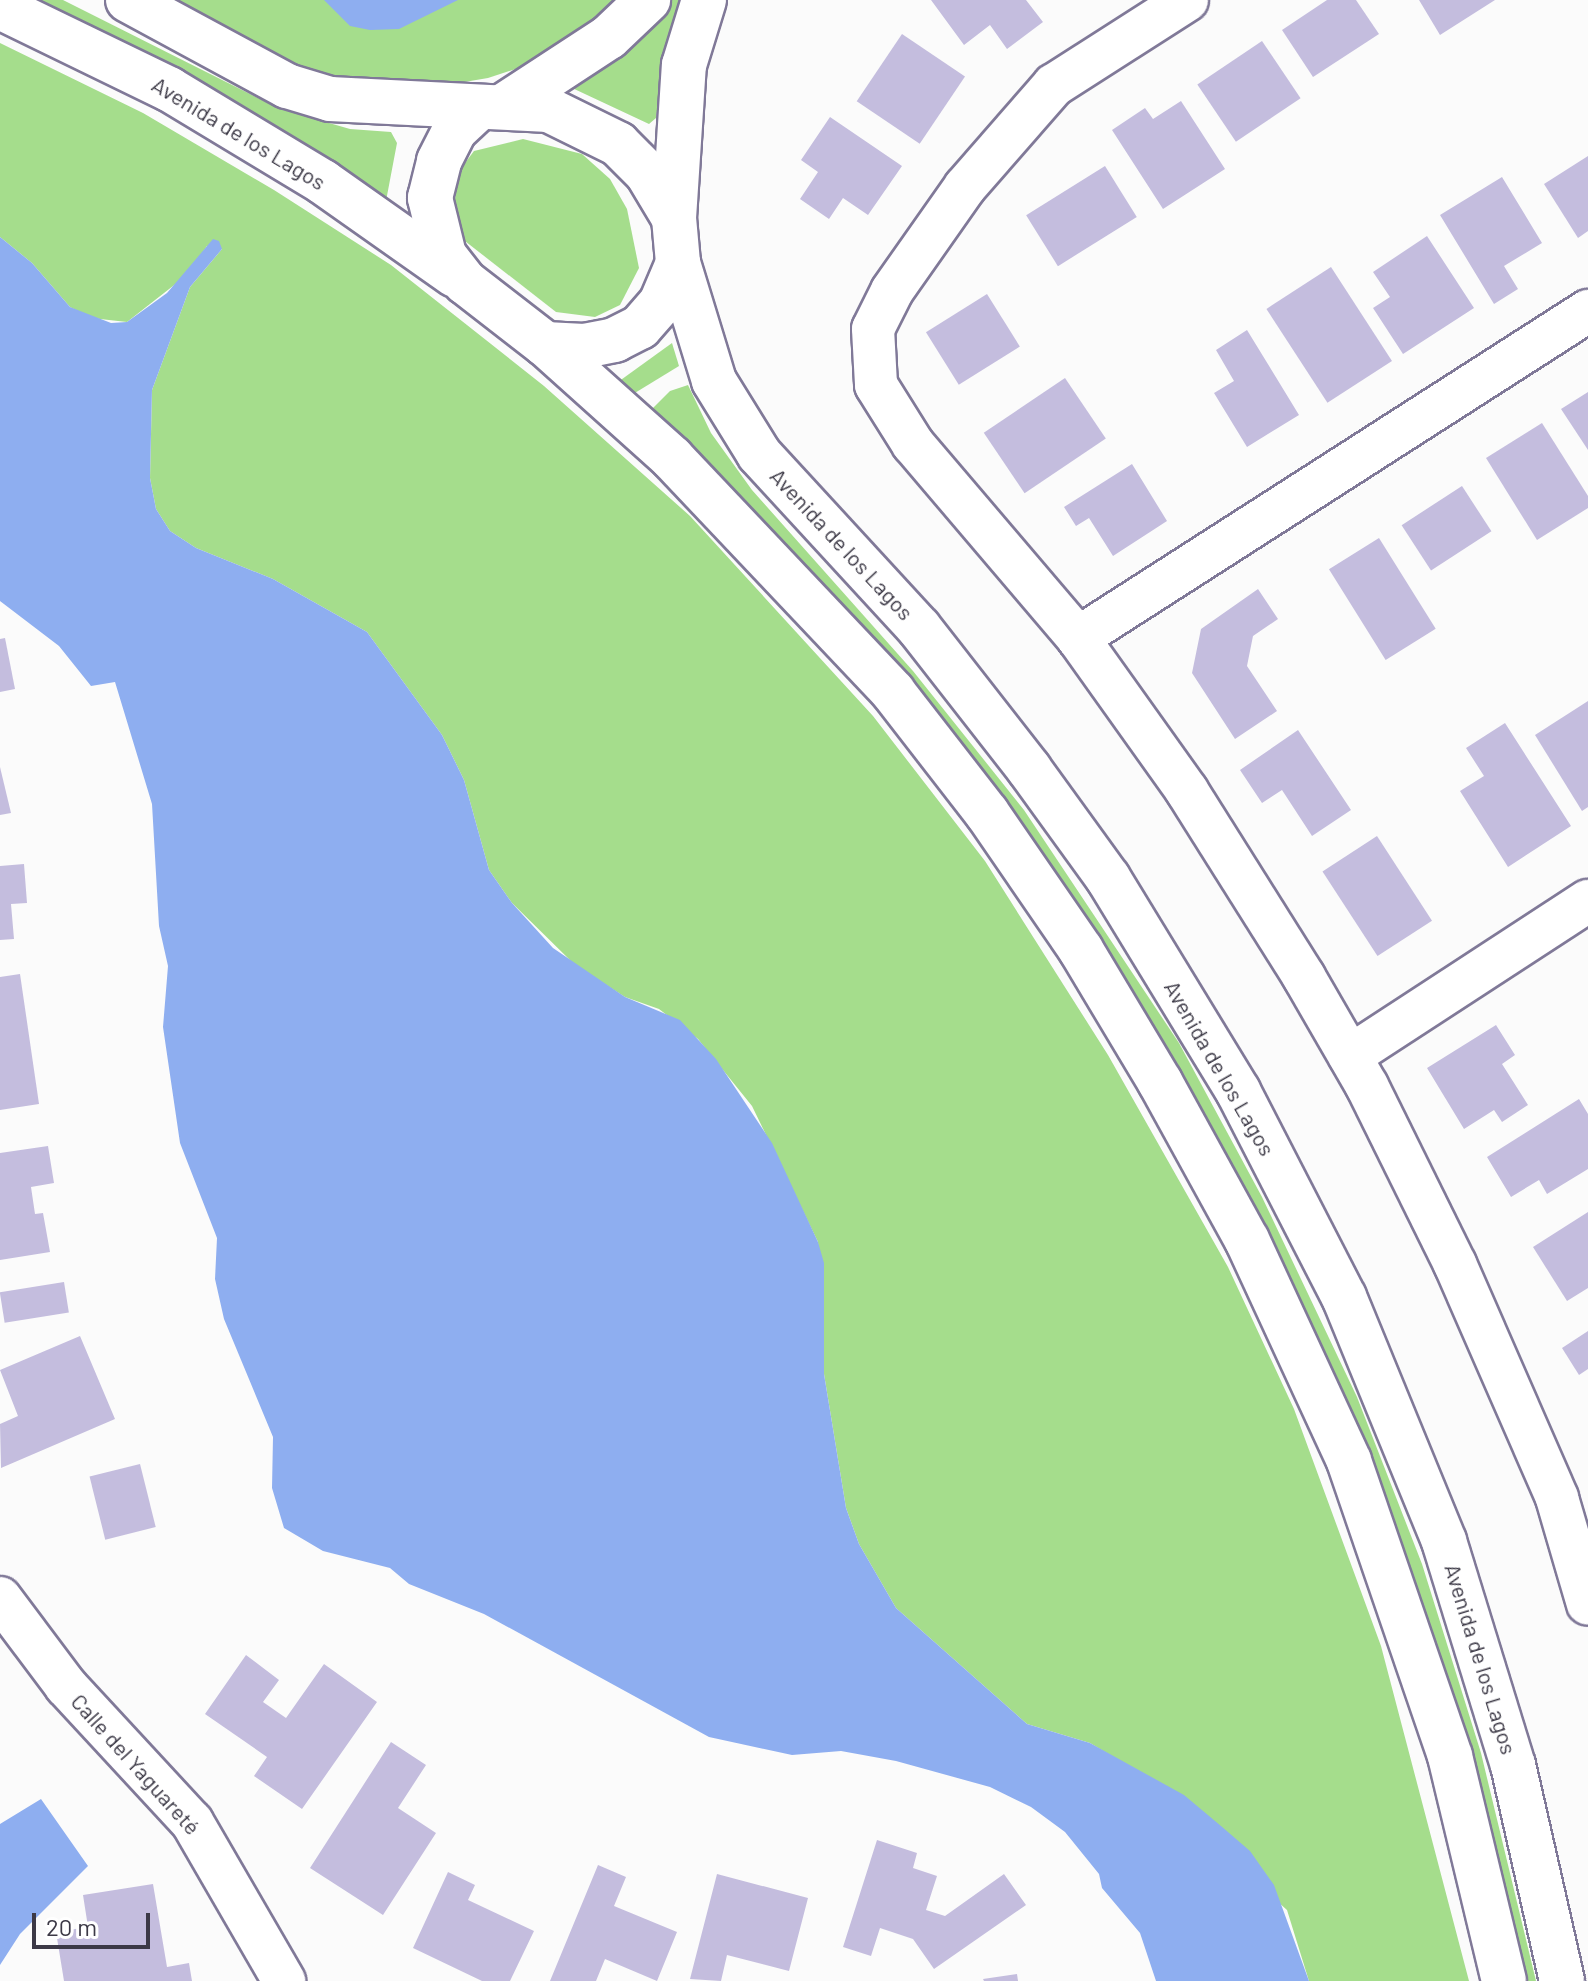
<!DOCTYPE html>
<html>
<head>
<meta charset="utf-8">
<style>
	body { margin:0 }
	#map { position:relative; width:1588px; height:1981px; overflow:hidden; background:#fbfbfb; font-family:Barlow,sans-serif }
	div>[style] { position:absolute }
	.green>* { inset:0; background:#a5dd8c }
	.water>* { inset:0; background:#8eaef0 }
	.building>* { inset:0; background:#c4bdde; transform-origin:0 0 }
	.roads { filter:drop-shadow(2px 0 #807998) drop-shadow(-2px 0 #807998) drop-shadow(0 2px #807998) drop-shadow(0 -2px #807998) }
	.minor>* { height:42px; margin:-21px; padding:0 21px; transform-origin:21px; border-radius:21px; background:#fff }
	.tertiary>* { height:44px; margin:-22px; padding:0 22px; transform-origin:22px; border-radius:22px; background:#fff }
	span { translate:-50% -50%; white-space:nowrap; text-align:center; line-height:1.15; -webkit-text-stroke:6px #fff; paint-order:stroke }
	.street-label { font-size:22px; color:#3c3946 }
	.scale { position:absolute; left:32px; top:1913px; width:118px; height:36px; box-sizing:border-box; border:4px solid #3c3946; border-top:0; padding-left:10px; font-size:24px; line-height:28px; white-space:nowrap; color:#3c3946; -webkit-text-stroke:6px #fff; paint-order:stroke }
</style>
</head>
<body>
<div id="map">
	<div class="green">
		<div style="clip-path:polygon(5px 0,63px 0,280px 109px,350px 129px,391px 132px,397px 143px,386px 201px)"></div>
		<div style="clip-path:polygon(161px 0,623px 0,552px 57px,488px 78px,405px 92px,311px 73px)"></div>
		<div style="clip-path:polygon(665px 0,684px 0,666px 44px,656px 118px,649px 124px,570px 87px)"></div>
		<div style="clip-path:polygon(0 43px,143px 113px,274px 190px,391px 265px,544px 386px,690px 516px,873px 716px,985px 861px,1108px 1055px,1228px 1267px,1294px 1409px,1381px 1646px,1469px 1981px,1309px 1981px,1287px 1910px,1125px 1764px,1090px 1743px,1027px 1724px,896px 1608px,859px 1544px,846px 1508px,824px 1374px,818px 1242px,752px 1106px,698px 1039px,659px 1009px,625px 997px,575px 965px,512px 903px,489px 870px,464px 780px,442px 735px,367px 632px,273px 579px,196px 548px,170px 531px,156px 509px,150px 478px,152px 390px,190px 287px,222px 249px,207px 246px,187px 275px,127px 322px,91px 318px,70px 307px,32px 263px,0 237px)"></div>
		<div style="clip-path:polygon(523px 139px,582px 154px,610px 179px,627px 209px,639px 268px,620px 305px,595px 317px,556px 312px,461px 238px,453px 212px,459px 171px,474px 151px)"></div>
		<div style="clip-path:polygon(672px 343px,679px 366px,625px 399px,618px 382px)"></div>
		<div style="clip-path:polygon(688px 385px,711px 433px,752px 490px,913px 671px,1024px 810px,1179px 1043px,1262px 1197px,1357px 1397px,1422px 1564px,1481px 1753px,1536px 1981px,1515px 1981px,1460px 1758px,1157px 1053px,644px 417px,670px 391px)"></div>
	</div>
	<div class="water">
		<div style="clip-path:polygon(324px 0,458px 0,399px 29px,370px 30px,350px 26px)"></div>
		<div style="clip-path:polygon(0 237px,32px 263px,70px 307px,111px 323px,127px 322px,167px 293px,213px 239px,219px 241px,222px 249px,190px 287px,152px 390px,150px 478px,156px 509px,170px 531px,196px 548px,273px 579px,367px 632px,442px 735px,464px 780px,489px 870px,512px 903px,553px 948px,625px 997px,680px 1020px,716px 1059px,772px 1143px,818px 1242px,824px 1263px,824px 1374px,846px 1508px,859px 1544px,896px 1608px,1027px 1724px,1090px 1743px,1184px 1795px,1221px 1826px,1250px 1851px,1274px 1885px,1309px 1981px,1156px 1981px,1140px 1933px,1102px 1888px,1099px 1874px,1065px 1832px,1031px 1807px,990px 1787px,896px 1761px,841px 1751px,792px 1755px,709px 1737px,484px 1614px,409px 1584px,390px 1568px,323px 1551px,284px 1528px,272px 1488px,273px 1437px,224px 1319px,215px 1279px,217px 1238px,180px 1143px,163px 1027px,168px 966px,159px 926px,152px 804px,115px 682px,91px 686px,59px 646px,0 601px)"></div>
		<div style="clip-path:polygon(41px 1799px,88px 1866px,20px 1934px,0 1965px,0 1824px)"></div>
	</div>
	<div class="building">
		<div style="clip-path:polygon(931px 0,1026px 0,1043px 22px,1007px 49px,990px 25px,964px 45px)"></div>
		<div style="clip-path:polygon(1327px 0,1356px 0,1379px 34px,1313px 77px,1282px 30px)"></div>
		<div style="clip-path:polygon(1419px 0,1495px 0,1440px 35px)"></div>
		<div style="left:902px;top:34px;width:76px;height:81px;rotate:34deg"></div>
		<div style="left:1262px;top:41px;width:69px;height:78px;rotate:56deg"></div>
		<div style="clip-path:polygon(1181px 101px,1225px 169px,1163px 209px,1112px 130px,1145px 108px,1153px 119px)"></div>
		<div style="clip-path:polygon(830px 117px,902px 166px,868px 215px,843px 198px,829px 219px,800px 199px,818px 172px,801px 160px)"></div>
		<div style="clip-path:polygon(1588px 156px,1588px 231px,1578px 238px,1544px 184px)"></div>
		<div style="left:1105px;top:166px;width:60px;height:93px;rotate:58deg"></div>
		<div style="clip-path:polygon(1502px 177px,1542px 243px,1504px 266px,1518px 289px,1494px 304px,1440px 215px)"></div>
		<div style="clip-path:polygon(1427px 236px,1474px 308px,1403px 354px,1373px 308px,1390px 297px,1373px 272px)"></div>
		<div style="left:1331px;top:267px;width:112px;height:77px;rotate:57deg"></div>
		<div style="left:987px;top:294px;width:62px;height:72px;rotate:58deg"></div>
		<div style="clip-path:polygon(1247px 330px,1299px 415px,1247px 447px,1214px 393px,1234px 381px,1216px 350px)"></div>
		<div style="left:1065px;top:378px;width:73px;height:98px;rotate:56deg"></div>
		<div style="clip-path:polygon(1588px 392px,1588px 450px,1561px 409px)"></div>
		<div style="clip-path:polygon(1542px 423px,1588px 496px,1588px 508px,1537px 540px,1486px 458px)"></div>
		<div style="clip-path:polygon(1132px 464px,1167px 521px,1113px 556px,1089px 518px,1076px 526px,1064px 507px)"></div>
		<div style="left:1462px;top:486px;width:54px;height:72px;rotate:57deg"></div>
		<div style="left:1379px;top:538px;width:107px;height:59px;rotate:58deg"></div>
		<div style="clip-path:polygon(1258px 589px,1278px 619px,1253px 636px,1247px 666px,1277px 711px,1235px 739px,1192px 673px,1201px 629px)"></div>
		<div style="clip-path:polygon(5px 638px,15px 689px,0 692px,0 639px)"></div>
		<div style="clip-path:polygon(1588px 701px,1588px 807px,1582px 811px,1535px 735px)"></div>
		<div style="clip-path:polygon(1505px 723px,1571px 826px,1508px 867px,1460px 791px,1484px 776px,1466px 748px)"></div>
		<div style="clip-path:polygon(1298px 730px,1351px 810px,1312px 836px,1282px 790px,1262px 803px,1240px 770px)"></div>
		<div style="clip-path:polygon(0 767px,11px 813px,0 815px)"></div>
		<div style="left:1377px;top:836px;width:101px;height:65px;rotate:57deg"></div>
		<div style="clip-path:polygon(24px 864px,27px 903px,11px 904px,14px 939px,0 940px,0 866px)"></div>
		<div style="clip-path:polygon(20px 974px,39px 1104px,0 1110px,0 977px)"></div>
		<div style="clip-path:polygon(1496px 1025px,1515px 1055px,1502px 1064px,1528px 1105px,1502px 1122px,1494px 1110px,1464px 1129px,1427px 1068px)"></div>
		<div style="clip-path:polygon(1579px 1099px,1588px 1114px,1588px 1169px,1547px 1194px,1539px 1180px,1511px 1197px,1487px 1157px)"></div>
		<div style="clip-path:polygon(48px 1146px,54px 1183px,31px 1187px,35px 1214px,43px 1213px,50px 1252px,0 1260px,0 1153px)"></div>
		<div style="clip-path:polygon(1588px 1212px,1588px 1288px,1567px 1301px,1533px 1247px)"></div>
		<div style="left:64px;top:1282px;width:31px;height:65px;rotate:81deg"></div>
		<div style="clip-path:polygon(1588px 1331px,1588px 1369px,1579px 1375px,1562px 1348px)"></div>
		<div style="clip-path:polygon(80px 1336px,115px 1419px,1px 1468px,0 1424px,18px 1416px,0 1370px)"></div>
		<div style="left:140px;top:1464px;width:65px;height:52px;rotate:76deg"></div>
		<div style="clip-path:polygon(246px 1655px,279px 1680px,263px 1702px,286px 1718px,324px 1664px,377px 1702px,302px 1809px,254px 1776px,267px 1757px,205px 1714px)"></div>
		<div style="clip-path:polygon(391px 1742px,426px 1765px,398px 1808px,436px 1833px,383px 1915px,310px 1868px)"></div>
		<div style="clip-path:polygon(877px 1840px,917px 1853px,913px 1868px,937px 1876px,926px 1910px,945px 1916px,1004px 1874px,1026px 1905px,934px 1969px,913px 1939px,880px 1928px,871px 1956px,843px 1947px)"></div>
		<div style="clip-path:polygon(598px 1865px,626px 1877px,614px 1906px,677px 1932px,657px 1981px,605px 1959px,596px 1981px,550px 1981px)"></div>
		<div style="clip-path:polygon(448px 1872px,475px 1885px,468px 1900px,534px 1931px,510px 1981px,482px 1981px,413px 1948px)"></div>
		<div style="clip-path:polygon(717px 1874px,808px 1898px,789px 1971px,727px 1955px,721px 1981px,690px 1979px)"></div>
		<div style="clip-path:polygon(153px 1884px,167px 1967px,189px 1963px,192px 1981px,64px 1981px,56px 1932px,88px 1927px,83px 1895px)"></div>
		<div style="clip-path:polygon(1017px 1974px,1018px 1981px,984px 1981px,983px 1979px)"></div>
	</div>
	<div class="roads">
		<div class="minor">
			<div style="left:1187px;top:0;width:158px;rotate:147.4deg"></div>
			<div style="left:1054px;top:85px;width:135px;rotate:131.1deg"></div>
			<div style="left:965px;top:187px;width:127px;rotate:125.1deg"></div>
			<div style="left:892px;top:291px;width:42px;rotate:116.6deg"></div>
			<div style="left:873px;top:329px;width:56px;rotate:86.9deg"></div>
			<div style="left:876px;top:385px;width:70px;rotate:57.9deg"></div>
			<div style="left:913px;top:444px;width:255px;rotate:49.6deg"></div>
			<div style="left:1078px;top:638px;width:188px;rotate:54.5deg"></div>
			<div style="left:1187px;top:791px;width:220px;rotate:57.8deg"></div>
			<div style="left:1304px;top:977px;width:126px;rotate:60deg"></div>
			<div style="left:1367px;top:1086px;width:199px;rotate:63.7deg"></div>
			<div style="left:1455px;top:1264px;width:255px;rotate:66.4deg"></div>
			<div style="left:1557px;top:1498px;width:110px;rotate:73.7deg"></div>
			<div style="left:1078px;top:638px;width:606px;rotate:-32.67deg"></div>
			<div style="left:1350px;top:1056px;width:284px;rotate:-33.1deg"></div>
			<div style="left:0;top:1598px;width:110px;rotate:53.1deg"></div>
			<div style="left:66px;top:1686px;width:185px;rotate:47.2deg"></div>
			<div style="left:192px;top:1822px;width:184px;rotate:59.9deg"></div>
		</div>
		<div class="tertiary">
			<div style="left:128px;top:0;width:181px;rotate:28.4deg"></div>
			<div style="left:287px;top:86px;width:45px;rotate:16.8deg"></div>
			<div style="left:330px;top:99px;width:219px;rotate:2.9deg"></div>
			<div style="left:549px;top:110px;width:77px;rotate:26.2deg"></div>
			<div style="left:618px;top:144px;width:41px;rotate:45deg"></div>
			<div style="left:647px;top:173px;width:52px;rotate:59deg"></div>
			<div style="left:674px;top:218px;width:45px;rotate:84.9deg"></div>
			<div style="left:678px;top:263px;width:43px;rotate:113deg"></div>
			<div style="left:661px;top:303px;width:32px;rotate:131deg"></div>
			<div style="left:640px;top:327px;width:28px;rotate:153deg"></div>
			<div style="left:615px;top:340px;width:32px;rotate:169deg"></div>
			<div style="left:584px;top:346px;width:39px;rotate:-177deg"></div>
			<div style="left:545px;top:344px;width:101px;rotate:-142.2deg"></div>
			<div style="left:465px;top:282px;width:34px;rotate:-128deg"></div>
			<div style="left:444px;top:255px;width:59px;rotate:-103.8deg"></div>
			<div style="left:430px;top:198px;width:38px;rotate:-76deg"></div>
			<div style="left:439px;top:161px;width:35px;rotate:-63deg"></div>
			<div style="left:455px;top:130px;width:33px;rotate:-43deg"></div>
			<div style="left:0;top:7px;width:188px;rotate:25.9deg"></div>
			<div style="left:169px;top:89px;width:180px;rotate:31.1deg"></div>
			<div style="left:323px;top:182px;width:161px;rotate:35.2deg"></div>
			<div style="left:505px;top:105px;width:124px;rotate:-33.2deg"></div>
			<div style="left:609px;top:37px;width:54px;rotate:-43.5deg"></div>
			<div style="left:674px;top:218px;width:153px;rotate:-86.3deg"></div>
			<div style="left:684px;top:65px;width:68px;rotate:-72.9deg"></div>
			<div style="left:678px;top:263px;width:123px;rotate:73deg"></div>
			<div style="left:714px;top:381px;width:86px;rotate:58.3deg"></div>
			<div style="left:759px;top:454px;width:236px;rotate:47.4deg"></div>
			<div style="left:919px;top:628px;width:179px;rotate:52deg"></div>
			<div style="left:1029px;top:769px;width:135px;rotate:54.1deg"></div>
			<div style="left:1108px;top:878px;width:250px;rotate:58.6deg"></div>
			<div style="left:1238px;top:1091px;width:232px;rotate:62.8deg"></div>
			<div style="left:1344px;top:1297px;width:264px;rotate:67.7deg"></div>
			<div style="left:1444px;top:1541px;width:234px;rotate:72.9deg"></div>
			<div style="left:1513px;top:1765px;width:221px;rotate:77.2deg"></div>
			<div style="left:545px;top:344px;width:171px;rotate:41.9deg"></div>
			<div style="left:672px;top:458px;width:322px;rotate:46.6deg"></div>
			<div style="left:893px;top:692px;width:153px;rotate:52.2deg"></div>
			<div style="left:987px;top:813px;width:166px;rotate:55.5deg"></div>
			<div style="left:1081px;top:950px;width:154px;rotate:59.1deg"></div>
			<div style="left:1160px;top:1082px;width:180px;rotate:61.2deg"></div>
			<div style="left:1247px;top:1240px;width:243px;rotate:65.2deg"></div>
			<div style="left:1349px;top:1461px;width:312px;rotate:71.1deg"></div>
			<div style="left:1450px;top:1756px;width:231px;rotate:76.5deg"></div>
		</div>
	</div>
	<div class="street-label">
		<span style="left:239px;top:133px;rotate:31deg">Avenida de los Lagos</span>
		<span style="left:842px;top:544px;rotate:47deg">Avenida de los Lagos</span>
		<span style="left:1220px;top:1068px;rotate:60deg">Avenida de los Lagos</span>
		<span style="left:1481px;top:1659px;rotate:73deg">Avenida de los Lagos</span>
		<span style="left:136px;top:1764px;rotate:48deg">Calle del Yaguareté</span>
	</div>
	<div class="scale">20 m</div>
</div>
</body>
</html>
